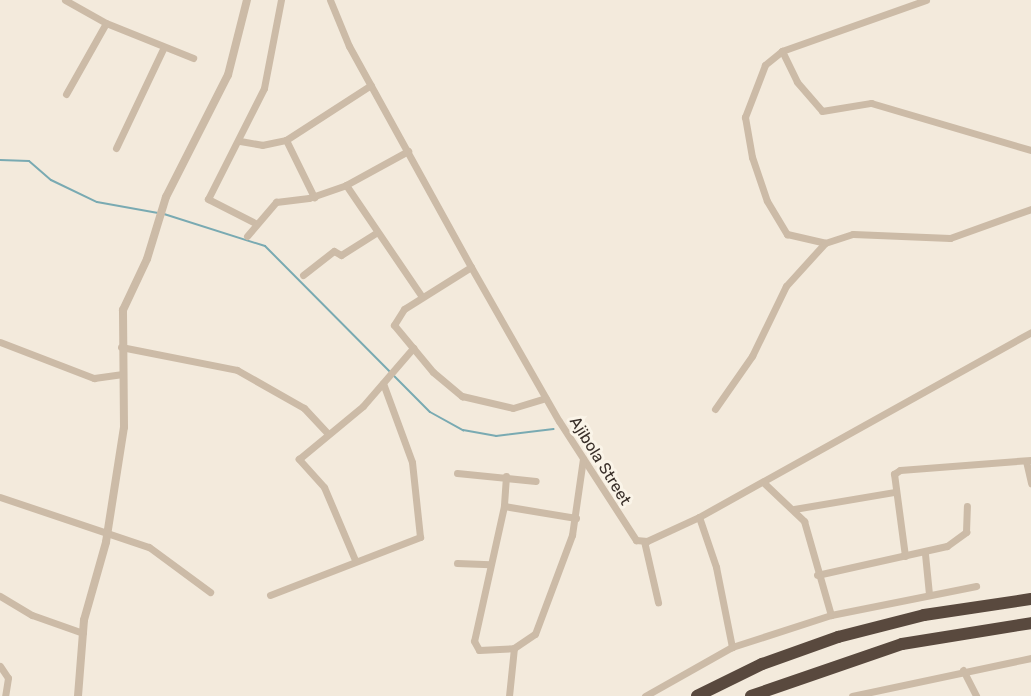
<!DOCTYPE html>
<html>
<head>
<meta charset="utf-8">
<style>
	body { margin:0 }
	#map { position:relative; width:1031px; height:696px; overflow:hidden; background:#f3eadc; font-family:Rubik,sans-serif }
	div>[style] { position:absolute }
	.stream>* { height:2px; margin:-1px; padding:0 1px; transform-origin:1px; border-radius:1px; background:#79aab2 }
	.minor>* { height:7px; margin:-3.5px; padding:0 3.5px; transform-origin:3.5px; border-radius:3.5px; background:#ccbba7 }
	.tertiary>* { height:8px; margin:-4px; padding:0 4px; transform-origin:4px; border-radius:4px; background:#ccbba7 }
	.motorway>* { height:12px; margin:-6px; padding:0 6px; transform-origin:6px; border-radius:6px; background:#59493e }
	span { translate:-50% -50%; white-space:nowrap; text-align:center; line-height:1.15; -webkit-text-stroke:6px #faf4e8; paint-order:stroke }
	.street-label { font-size:16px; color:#382e28 }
</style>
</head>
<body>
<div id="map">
	<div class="stream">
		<div style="left:0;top:160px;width:29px;rotate:2deg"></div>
		<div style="left:29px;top:161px;width:29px;rotate:41deg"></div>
		<div style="left:51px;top:180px;width:51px;rotate:25.6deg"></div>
		<div style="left:97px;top:202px;width:62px;rotate:10.2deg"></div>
		<div style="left:164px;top:214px;width:106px;rotate:17.6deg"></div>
		<div style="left:265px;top:246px;width:234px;rotate:45.2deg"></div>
		<div style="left:430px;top:412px;width:38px;rotate:29deg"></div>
		<div style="left:463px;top:430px;width:34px;rotate:10deg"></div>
		<div style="left:496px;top:436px;width:58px;rotate:-6.9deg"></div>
	</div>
	<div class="minor">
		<div style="left:65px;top:0;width:47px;rotate:29.3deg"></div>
		<div style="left:106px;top:23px;width:94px;rotate:21.9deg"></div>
		<div style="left:330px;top:0;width:50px;rotate:67.6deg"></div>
		<div style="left:349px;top:46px;width:252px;rotate:61.1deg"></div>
		<div style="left:471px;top:267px;width:177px;rotate:60.3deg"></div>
		<div style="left:559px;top:421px;width:142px;rotate:57.1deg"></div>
		<div style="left:636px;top:540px;width:11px;rotate:5deg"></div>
		<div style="left:647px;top:541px;width:57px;rotate:-24.8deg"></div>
		<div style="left:699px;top:517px;width:380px;rotate:-29.1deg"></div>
		<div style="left:926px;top:0;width:153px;rotate:160.5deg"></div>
		<div style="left:782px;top:51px;width:34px;rotate:64deg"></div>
		<div style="left:797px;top:82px;width:38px;rotate:49deg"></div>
		<div style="left:822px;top:111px;width:50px;rotate:-9.3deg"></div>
		<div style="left:871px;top:103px;width:167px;rotate:16.4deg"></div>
		<div style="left:782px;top:51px;width:22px;rotate:141deg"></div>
		<div style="left:765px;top:65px;width:56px;rotate:111deg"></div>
		<div style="left:745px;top:117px;width:41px;rotate:80.1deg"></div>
		<div style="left:752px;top:157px;width:46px;rotate:71.2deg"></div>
		<div style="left:767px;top:201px;width:39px;rotate:59deg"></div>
		<div style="left:787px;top:234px;width:39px;rotate:13deg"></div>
		<div style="left:66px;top:94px;width:81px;rotate:-60.6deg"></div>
		<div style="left:286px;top:140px;width:64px;rotate:63.8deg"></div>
		<div style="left:240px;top:141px;width:22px;rotate:10deg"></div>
		<div style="left:262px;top:145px;width:25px;rotate:-12deg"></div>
		<div style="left:286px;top:140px;width:101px;rotate:-32.9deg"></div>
		<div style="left:116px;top:148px;width:112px;rotate:-64.6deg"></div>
		<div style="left:346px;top:185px;width:135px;rotate:55.8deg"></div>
		<div style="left:255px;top:223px;width:53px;rotate:-152.9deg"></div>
		<div style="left:208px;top:199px;width:124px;rotate:-63.2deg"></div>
		<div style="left:264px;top:88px;width:90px;rotate:-79.1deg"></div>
		<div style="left:247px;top:236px;width:45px;rotate:-49.5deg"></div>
		<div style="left:276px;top:202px;width:33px;rotate:-7deg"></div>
		<div style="left:309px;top:198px;width:39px;rotate:-19deg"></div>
		<div style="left:346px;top:185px;width:71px;rotate:-28.7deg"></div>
		<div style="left:471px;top:267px;width:79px;rotate:147.9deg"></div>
		<div style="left:404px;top:309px;width:19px;rotate:122deg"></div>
		<div style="left:394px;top:325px;width:61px;rotate:50.3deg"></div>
		<div style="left:433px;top:372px;width:38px;rotate:40deg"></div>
		<div style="left:462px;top:396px;width:52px;rotate:13.2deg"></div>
		<div style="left:513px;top:408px;width:34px;rotate:-17deg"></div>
		<div style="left:303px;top:275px;width:39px;rotate:-38deg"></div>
		<div style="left:334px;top:251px;width:8px;rotate:30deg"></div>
		<div style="left:341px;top:255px;width:41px;rotate:-32.2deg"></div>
		<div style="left:0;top:342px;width:101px;rotate:21deg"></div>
		<div style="left:94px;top:378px;width:29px;rotate:-8deg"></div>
		<div style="left:121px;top:347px;width:118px;rotate:11.2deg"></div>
		<div style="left:237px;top:370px;width:77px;rotate:29.6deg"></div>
		<div style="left:304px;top:408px;width:34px;rotate:47deg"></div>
		<div style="left:715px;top:409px;width:65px;rotate:-55.1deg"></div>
		<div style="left:752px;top:356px;width:78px;rotate:-64.1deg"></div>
		<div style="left:786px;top:286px;width:58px;rotate:-47.8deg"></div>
		<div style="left:825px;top:243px;width:29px;rotate:-18deg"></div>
		<div style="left:853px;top:234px;width:97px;rotate:2.4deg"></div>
		<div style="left:950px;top:238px;width:86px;rotate:-19.7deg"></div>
		<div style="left:1026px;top:461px;width:23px;rotate:77deg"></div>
		<div style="left:457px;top:473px;width:79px;rotate:5.8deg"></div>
		<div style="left:506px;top:476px;width:30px;rotate:94deg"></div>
		<div style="left:504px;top:506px;width:138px;rotate:102.5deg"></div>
		<div style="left:474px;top:641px;width:10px;rotate:61deg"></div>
		<div style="left:479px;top:650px;width:35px;rotate:-3deg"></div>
		<div style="left:763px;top:482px;width:57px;rotate:43.6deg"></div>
		<div style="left:804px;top:521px;width:98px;rotate:74deg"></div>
		<div style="left:0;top:497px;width:157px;rotate:18.6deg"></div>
		<div style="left:149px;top:547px;width:76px;rotate:36.4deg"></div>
		<div style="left:504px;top:506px;width:73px;rotate:9.5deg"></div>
		<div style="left:794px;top:509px;width:101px;rotate:-9.6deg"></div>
		<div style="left:699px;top:517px;width:53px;rotate:71.2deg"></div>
		<div style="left:716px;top:567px;width:82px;rotate:78.7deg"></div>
		<div style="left:644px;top:541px;width:63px;rotate:77.1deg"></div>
		<div style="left:925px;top:554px;width:40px;rotate:84.3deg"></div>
		<div style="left:905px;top:556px;width:83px;rotate:-97.6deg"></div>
		<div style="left:894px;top:474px;width:7px;rotate:-34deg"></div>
		<div style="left:900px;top:470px;width:131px;rotate:-4.4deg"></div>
		<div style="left:355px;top:560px;width:79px;rotate:-113deg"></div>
		<div style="left:324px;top:487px;width:38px;rotate:-132deg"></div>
		<div style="left:299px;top:459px;width:83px;rotate:-39.6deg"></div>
		<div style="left:363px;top:406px;width:77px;rotate:-49.2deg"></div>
		<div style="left:457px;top:563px;width:33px;rotate:2deg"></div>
		<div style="left:817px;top:575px;width:133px;rotate:-12.6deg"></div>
		<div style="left:947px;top:546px;width:24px;rotate:-36deg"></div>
		<div style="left:966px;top:532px;width:26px;rotate:-88deg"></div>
		<div style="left:270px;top:595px;width:161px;rotate:-21.1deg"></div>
		<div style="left:420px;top:537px;width:75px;rotate:-96.1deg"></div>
		<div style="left:412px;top:462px;width:84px;rotate:-110.2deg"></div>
		<div style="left:0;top:596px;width:37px;rotate:31deg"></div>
		<div style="left:32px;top:615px;width:54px;rotate:19.4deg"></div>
		<div style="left:0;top:666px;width:14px;rotate:56deg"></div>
		<div style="left:8px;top:678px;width:18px;rotate:99deg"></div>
		<div style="left:963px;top:670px;width:29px;rotate:63deg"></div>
		<div style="left:509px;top:696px;width:48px;rotate:-84.1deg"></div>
		<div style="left:514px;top:648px;width:25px;rotate:-34deg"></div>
		<div style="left:535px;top:634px;width:106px;rotate:-69.5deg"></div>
		<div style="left:572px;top:535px;width:77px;rotate:-81.8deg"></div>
		<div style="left:645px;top:696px;width:100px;rotate:-29.4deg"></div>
		<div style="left:732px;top:647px;width:104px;rotate:-17.9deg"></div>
		<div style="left:831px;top:615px;width:148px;rotate:-11.3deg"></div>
		<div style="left:852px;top:696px;width:183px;rotate:-12deg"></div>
	</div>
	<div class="tertiary">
		<div style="left:78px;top:696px;width:76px;rotate:-85.5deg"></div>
		<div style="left:84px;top:620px;width:81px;rotate:-74.2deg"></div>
		<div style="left:106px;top:542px;width:116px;rotate:-81.1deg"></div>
		<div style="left:124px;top:427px;width:117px;rotate:-90.5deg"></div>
		<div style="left:123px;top:310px;width:56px;rotate:-64.8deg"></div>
		<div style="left:147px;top:259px;width:65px;rotate:-73deg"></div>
		<div style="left:166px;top:197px;width:137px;rotate:-63.1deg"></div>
		<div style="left:228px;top:75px;width:77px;rotate:-75.8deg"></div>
	</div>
	<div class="motorway">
		<div style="left:697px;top:696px;width:72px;rotate:-26.2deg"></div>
		<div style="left:762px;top:664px;width:81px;rotate:-19.6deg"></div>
		<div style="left:838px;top:637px;width:89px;rotate:-14.3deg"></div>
		<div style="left:924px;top:615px;width:108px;rotate:-8.5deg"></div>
		<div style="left:751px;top:696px;width:160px;rotate:-19deg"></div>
		<div style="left:902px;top:644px;width:131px;rotate:-9.2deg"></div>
	</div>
	<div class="street-label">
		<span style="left:600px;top:461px;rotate:58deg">Ajibola Street</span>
	</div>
</div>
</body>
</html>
